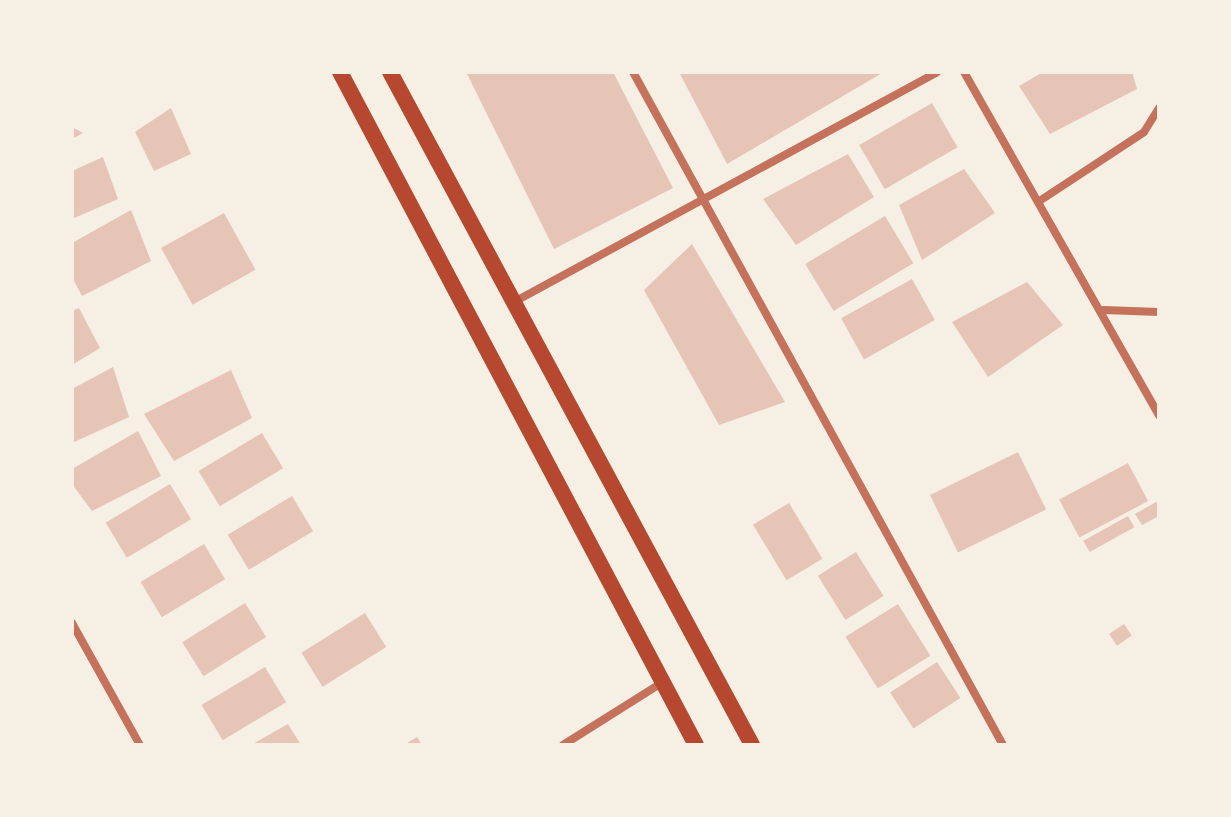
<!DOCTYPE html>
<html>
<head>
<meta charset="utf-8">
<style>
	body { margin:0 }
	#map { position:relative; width:1231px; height:817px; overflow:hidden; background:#f6efe4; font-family:"PT Sans Narrow",sans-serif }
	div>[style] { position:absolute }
	.building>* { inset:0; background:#e6c5b7; transform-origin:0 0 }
	.minor>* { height:8px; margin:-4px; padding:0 4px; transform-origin:4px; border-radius:4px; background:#c5725c }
	.primary>* { height:16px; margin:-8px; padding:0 8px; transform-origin:8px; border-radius:8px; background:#b5482f }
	span { translate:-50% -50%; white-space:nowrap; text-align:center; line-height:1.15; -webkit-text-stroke:7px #f6efe4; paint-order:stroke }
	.frame { position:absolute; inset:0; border:74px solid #f6efe4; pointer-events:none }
</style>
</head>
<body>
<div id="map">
	<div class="building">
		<div style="clip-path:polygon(466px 72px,613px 72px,673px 188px,554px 249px)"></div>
		<div style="clip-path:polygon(679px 72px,884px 72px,727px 164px)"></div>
		<div style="clip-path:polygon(1043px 72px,1132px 72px,1137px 89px,1050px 134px,1019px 86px)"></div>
		<div style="left:932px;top:103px;width:51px;height:84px;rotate:60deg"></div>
		<div style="clip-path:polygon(171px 108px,191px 154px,154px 171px,135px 132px)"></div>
		<div style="clip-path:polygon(72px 127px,83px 133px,72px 139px)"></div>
		<div style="clip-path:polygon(848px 154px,874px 197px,796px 245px,763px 199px)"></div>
		<div style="clip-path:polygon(103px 157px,118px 199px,72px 219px,72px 171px)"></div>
		<div style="clip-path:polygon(964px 169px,995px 213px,922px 260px,899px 205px)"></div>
		<div style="clip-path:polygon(131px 210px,151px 261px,82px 296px,72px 277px,72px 243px)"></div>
		<div style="left:224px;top:213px;width:65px;height:72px;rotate:61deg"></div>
		<div style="left:885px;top:216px;width:55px;height:93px;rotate:59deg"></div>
		<div style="clip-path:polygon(692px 244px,785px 402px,719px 425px,644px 290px)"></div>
		<div style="left:912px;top:279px;width:47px;height:81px;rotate:61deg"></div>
		<div style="clip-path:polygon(1027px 282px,1063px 325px,988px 377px,952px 322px)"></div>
		<div style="clip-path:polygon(79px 308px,100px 348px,72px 365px,72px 311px)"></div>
		<div style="clip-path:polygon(113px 367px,129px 417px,72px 443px,72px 389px)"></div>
		<div style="clip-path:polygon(231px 370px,252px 418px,174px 461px,144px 414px)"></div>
		<div style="clip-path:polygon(138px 431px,161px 476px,92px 511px,72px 484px,72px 469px)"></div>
		<div style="left:262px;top:433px;width:41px;height:74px;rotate:59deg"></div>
		<div style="left:1018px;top:452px;width:64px;height:98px;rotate:64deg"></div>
		<div style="left:1128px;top:463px;width:43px;height:78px;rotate:62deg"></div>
		<div style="left:170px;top:484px;width:41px;height:75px;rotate:59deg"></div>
		<div style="left:292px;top:496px;width:41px;height:75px;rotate:59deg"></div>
		<div style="clip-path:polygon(1158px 501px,1159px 516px,1142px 525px,1135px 514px)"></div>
		<div style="left:789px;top:503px;width:65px;height:42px;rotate:59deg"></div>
		<div style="left:1128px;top:516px;width:13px;height:51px;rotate:61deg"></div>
		<div style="left:204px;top:544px;width:41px;height:74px;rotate:59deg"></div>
		<div style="left:856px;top:552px;width:52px;height:45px;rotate:58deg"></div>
		<div style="left:245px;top:603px;width:40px;height:74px;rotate:58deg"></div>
		<div style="left:898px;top:604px;width:61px;height:62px;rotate:58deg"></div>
		<div style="left:365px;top:613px;width:40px;height:75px;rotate:58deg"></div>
		<div style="left:1124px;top:624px;width:14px;height:18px;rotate:56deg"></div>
		<div style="left:937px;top:662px;width:43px;height:56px;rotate:57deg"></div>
		<div style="left:265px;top:667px;width:41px;height:74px;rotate:59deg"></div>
		<div style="clip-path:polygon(288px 724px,301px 745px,251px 745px)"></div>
		<div style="clip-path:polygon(417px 737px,422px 745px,404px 745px)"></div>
	</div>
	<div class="minor">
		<div style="left:633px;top:72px;width:768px;rotate:61.2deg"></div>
		<div style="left:964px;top:72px;width:395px;rotate:60.4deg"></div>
		<div style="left:1041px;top:200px;width:123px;rotate:-33.4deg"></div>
		<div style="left:1144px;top:132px;width:28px;rotate:-58deg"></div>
		<div style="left:514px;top:302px;width:481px;rotate:-28.5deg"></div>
		<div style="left:1104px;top:310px;width:55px;rotate:2.1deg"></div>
		<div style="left:72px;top:623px;width:140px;rotate:60.9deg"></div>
		<div style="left:563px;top:745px;width:118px;rotate:-32.2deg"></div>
	</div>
	<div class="primary">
		<div style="left:340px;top:72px;width:761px;rotate:62.12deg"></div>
		<div style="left:390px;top:72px;width:764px;rotate:61.72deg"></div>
	</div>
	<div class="frame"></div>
</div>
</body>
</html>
